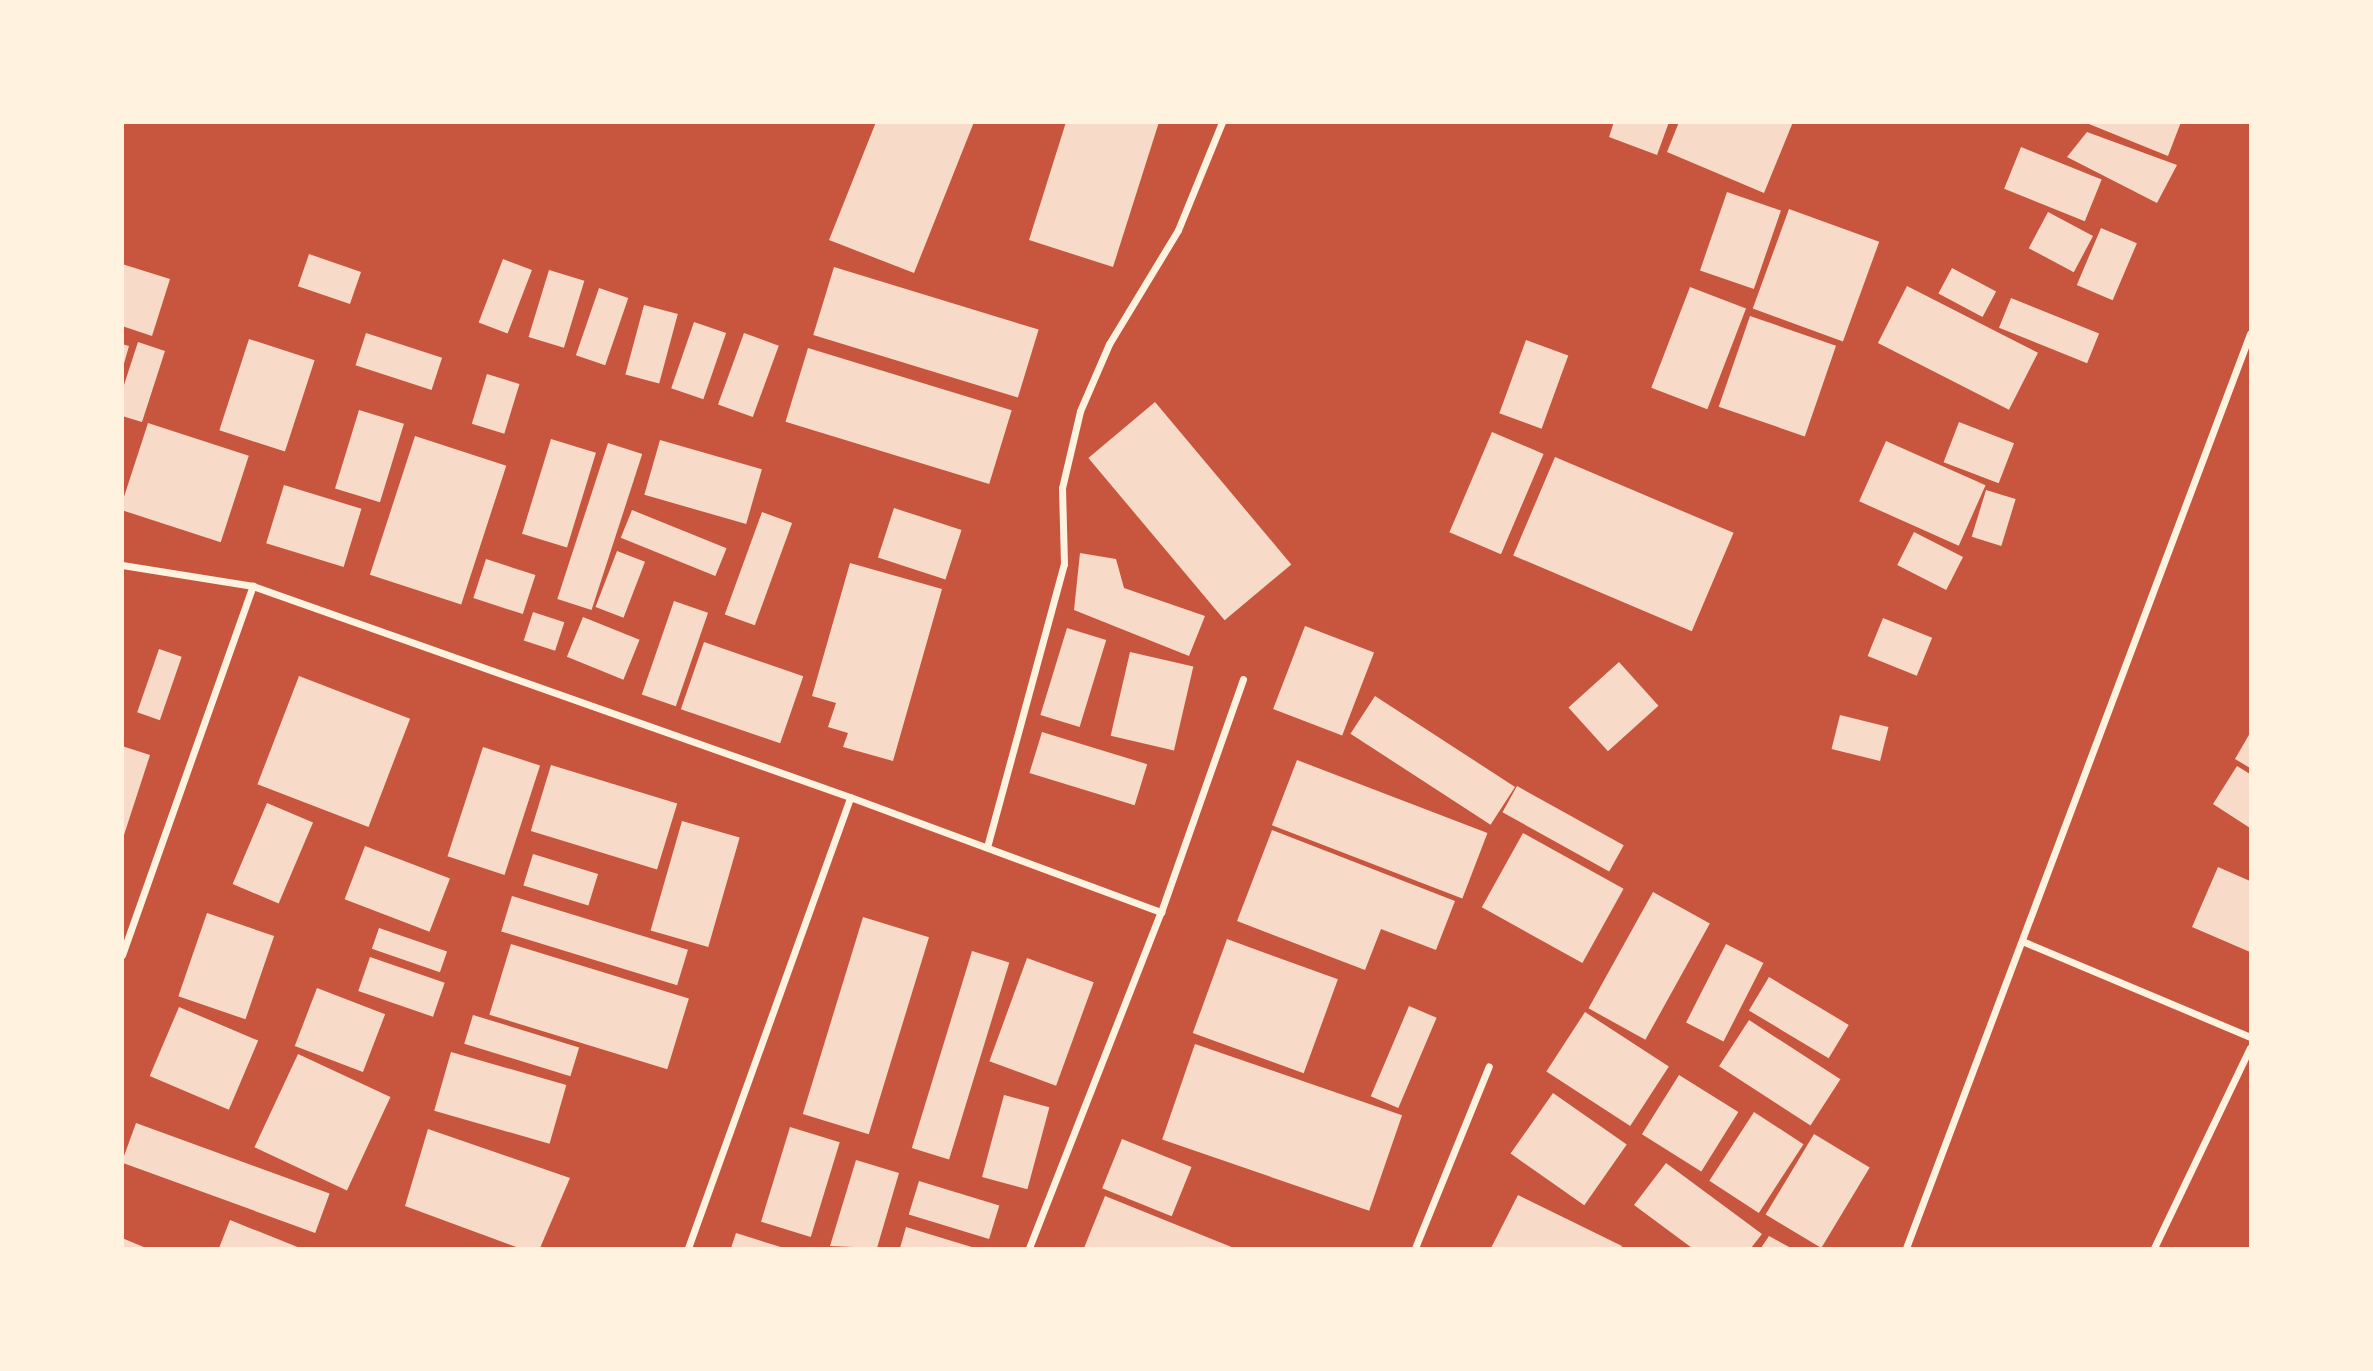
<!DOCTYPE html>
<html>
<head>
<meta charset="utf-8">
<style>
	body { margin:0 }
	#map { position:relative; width:2373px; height:1371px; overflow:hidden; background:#c8553d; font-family:Inter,sans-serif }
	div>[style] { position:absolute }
	.building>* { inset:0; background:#f7dbc8; transform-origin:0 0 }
	.minor>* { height:7px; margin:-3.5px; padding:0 3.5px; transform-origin:3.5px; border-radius:3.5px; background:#fff3e0 }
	span { translate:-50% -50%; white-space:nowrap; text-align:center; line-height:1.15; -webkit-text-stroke:6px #fff3e0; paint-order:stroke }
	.frame { position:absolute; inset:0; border:124px solid #fff3e0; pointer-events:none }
</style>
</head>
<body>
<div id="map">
	<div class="building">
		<div style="clip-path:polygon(876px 122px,974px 122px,914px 273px,829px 240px)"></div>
		<div style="clip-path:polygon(1066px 122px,1159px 122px,1113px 267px,1029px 240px)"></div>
		<div style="clip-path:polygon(1614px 122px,1669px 122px,1657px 155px,1609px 137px)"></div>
		<div style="clip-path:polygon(1679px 122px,1793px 122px,1764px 193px,1667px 152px)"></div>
		<div style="clip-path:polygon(2084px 122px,2181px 122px,2168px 156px)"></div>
		<div style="clip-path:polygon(2087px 132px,2177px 165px,2157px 203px,2067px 157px)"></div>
		<div style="left:2021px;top:147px;width:87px;height:45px;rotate:22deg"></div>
		<div style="left:1727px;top:192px;width:57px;height:83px;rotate:19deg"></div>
		<div style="left:1789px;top:209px;width:96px;height:106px;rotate:20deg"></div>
		<div style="left:2048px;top:212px;width:51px;height:41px;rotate:28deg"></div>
		<div style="left:2101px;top:228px;width:39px;height:62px;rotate:23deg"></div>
		<div style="left:309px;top:254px;width:55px;height:34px;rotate:19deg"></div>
		<div style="left:503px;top:259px;width:31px;height:68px;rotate:21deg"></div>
		<div style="clip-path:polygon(122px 264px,170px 279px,152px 336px,122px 326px)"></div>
		<div style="left:834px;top:267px;width:214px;height:71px;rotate:17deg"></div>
		<div style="left:1952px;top:268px;width:50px;height:29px;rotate:28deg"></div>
		<div style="left:549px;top:270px;width:37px;height:70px;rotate:17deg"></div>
		<div style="left:1907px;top:286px;width:147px;height:64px;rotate:27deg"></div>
		<div style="left:1690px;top:287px;width:60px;height:108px;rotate:21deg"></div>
		<div style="left:599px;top:288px;width:31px;height:71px;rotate:19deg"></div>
		<div style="left:2011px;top:298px;width:95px;height:32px;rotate:22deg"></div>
		<div style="left:644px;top:305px;width:35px;height:72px;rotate:15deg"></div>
		<div style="left:1750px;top:316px;width:91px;height:96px;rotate:19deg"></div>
		<div style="left:694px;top:322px;width:34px;height:70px;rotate:19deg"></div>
		<div style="left:366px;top:333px;width:80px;height:34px;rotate:18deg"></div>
		<div style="left:744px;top:333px;width:37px;height:76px;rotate:20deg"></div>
		<div style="left:249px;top:339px;width:69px;height:96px;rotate:18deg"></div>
		<div style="left:1526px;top:340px;width:45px;height:78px;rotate:20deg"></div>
		<div style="clip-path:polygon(138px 342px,165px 351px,142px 422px,122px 416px,122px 391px)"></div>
		<div style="clip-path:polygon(122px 344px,129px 346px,123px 367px,122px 366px)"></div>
		<div style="left:808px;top:348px;width:213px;height:77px;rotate:17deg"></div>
		<div style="left:487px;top:374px;width:34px;height:52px;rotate:17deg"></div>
		<div style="left:1155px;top:402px;width:212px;height:87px;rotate:50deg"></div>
		<div style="left:359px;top:410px;width:47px;height:82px;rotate:17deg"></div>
		<div style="left:1959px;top:422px;width:59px;height:43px;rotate:21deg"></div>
		<div style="left:148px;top:423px;width:106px;height:91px;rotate:18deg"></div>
		<div style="left:1492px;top:432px;width:56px;height:109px;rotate:23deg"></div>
		<div style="left:415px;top:436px;width:96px;height:146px;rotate:18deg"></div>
		<div style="left:551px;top:439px;width:47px;height:99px;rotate:17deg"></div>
		<div style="left:660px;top:440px;width:106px;height:57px;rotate:16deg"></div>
		<div style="left:1886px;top:441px;width:109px;height:66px;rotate:24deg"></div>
		<div style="left:608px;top:443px;width:36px;height:164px;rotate:18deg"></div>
		<div style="left:1555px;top:457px;width:194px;height:107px;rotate:23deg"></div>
		<div style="left:284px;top:485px;width:81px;height:61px;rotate:17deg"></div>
		<div style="left:1986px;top:490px;width:31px;height:49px;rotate:17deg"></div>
		<div style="left:894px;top:508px;width:71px;height:52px;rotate:18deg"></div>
		<div style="left:632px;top:510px;width:102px;height:30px;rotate:22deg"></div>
		<div style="left:762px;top:512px;width:32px;height:109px;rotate:20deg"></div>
		<div style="left:1914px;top:532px;width:55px;height:37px;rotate:27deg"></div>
		<div style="left:617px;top:551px;width:30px;height:60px;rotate:21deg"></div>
		<div style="clip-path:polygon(1080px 553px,1116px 559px,1124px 588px,1205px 616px,1189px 656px,1074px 610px)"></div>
		<div style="left:486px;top:559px;width:52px;height:41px;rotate:18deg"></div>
		<div style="clip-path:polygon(850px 563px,942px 589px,893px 761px,843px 747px,848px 733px,828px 727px,836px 703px,812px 696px)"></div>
		<div style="left:674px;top:601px;width:36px;height:99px;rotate:19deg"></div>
		<div style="left:533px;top:612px;width:33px;height:30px;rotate:18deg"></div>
		<div style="left:583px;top:617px;width:61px;height:43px;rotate:22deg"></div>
		<div style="left:1883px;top:618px;width:53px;height:41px;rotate:22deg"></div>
		<div style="left:1305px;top:626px;width:74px;height:89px;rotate:21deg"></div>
		<div style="left:1067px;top:628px;width:41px;height:91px;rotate:17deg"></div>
		<div style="left:704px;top:642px;width:105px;height:71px;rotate:19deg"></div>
		<div style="left:159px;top:649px;width:24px;height:67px;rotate:19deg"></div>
		<div style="left:1130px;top:652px;width:65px;height:86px;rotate:13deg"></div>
		<div style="left:1619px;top:662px;width:59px;height:68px;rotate:48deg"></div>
		<div style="left:299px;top:676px;width:119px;height:116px;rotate:21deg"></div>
		<div style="left:1375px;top:696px;width:167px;height:45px;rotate:33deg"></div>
		<div style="left:1840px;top:715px;width:50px;height:35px;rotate:14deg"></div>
		<div style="left:1042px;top:732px;width:110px;height:43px;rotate:17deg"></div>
		<div style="clip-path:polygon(2250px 733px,2250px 768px,2235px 759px)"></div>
		<div style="clip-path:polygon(122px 746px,150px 755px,123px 838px,122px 838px)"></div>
		<div style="left:483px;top:747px;width:60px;height:115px;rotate:18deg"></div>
		<div style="left:1297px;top:760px;width:204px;height:70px;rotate:21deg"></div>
		<div style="left:551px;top:765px;width:132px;height:69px;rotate:17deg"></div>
		<div style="clip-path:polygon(2237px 766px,2250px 774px,2250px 828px,2213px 804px)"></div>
		<div style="left:1517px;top:786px;width:122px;height:30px;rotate:29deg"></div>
		<div style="left:267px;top:803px;width:50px;height:88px;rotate:23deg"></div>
		<div style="left:682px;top:821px;width:60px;height:114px;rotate:16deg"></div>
		<div style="clip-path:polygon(1272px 830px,1455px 901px,1436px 950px,1381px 929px,1365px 970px,1237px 921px)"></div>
		<div style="left:1523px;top:833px;width:115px;height:85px;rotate:29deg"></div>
		<div style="left:365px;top:846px;width:91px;height:57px;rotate:21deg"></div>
		<div style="left:533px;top:854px;width:68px;height:33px;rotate:17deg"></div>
		<div style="clip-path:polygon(2218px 867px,2250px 881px,2250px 952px,2192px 927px)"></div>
		<div style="left:1653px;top:892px;width:65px;height:133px;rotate:29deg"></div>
		<div style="left:512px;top:896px;width:184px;height:37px;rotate:17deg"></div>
		<div style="left:207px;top:913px;width:71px;height:88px;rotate:19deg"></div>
		<div style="left:863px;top:917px;width:69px;height:206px;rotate:17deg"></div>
		<div style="left:379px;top:928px;width:72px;height:22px;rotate:19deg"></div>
		<div style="left:1227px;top:939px;width:118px;height:100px;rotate:20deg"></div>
		<div style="left:511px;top:944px;width:186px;height:74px;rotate:17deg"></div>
		<div style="left:1726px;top:944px;width:42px;height:88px;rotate:27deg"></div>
		<div style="left:972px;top:951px;width:39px;height:206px;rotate:17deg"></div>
		<div style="left:370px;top:957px;width:79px;height:36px;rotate:19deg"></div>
		<div style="left:1027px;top:958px;width:71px;height:110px;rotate:20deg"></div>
		<div style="left:1769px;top:977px;width:93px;height:39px;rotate:31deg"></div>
		<div style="left:317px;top:988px;width:73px;height:62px;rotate:21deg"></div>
		<div style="left:1409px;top:1006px;width:30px;height:98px;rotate:23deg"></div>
		<div style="left:179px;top:1007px;width:86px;height:75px;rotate:23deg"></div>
		<div style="left:1585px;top:1012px;width:100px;height:71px;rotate:33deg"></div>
		<div style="left:473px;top:1015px;width:111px;height:30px;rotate:17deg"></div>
		<div style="left:1749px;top:1020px;width:109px;height:55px;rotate:33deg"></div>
		<div style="left:1195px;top:1044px;width:219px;height:101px;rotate:19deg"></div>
		<div style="left:451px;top:1052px;width:120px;height:61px;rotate:16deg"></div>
		<div style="left:298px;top:1054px;width:102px;height:103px;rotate:25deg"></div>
		<div style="left:1679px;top:1075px;width:70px;height:70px;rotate:32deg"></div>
		<div style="left:1553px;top:1093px;width:90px;height:74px;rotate:35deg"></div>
		<div style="left:1004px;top:1095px;width:47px;height:85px;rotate:15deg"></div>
		<div style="left:1754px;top:1112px;width:59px;height:82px;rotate:33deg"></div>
		<div style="left:136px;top:1123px;width:206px;height:42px;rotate:20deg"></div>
		<div style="left:790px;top:1127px;width:52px;height:99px;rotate:17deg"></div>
		<div style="clip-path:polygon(428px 1129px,570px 1178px,540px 1248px,519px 1248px,405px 1206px)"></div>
		<div style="left:1814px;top:1134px;width:65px;height:94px;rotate:31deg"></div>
		<div style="left:1122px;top:1139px;width:75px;height:53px;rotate:22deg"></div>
		<div style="clip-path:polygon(856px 1160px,899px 1173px,877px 1248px,830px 1246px)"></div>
		<div style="clip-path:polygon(1666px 1163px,1762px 1234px,1751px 1248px,1692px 1248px,1634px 1205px)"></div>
		<div style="left:919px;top:1181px;width:84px;height:35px;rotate:17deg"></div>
		<div style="clip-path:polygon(1518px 1195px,1622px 1246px,1621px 1248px,1491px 1248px)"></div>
		<div style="clip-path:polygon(1105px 1196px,1234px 1248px,1084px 1248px)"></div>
		<div style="clip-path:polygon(230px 1220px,300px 1248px,219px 1248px)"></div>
		<div style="clip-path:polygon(906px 1227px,975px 1248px,900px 1248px)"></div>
		<div style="clip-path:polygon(736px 1233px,784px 1248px,731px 1248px)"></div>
		<div style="clip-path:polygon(1769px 1236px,1791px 1248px,1761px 1248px)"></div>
		<div style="clip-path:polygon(122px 1238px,146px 1248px,122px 1248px)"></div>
	</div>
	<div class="minor">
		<div style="left:122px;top:565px;width:133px;rotate:9.1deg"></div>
		<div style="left:253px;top:586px;width:633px;rotate:19.47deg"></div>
		<div style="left:850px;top:797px;width:332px;rotate:20.3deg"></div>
		<div style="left:987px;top:847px;width:293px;rotate:-74.8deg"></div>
		<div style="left:1064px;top:564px;width:76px;rotate:-91.5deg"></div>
		<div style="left:1062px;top:488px;width:79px;rotate:-76.8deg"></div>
		<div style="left:1080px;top:411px;width:73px;rotate:-66.6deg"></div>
		<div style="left:1109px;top:344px;width:133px;rotate:-58.8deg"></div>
		<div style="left:1178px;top:230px;width:117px;rotate:-67.8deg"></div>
		<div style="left:2022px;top:941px;width:247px;rotate:22.8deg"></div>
		<div style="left:122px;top:955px;width:392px;rotate:-70.5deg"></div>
		<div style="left:688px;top:1248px;width:479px;rotate:-70.2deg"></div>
		<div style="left:1029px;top:1248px;width:361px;rotate:-68.6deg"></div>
		<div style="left:1161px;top:912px;width:247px;rotate:-70.6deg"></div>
		<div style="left:1415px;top:1248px;width:196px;rotate:-67.9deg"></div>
		<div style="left:1906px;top:1248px;width:977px;rotate:-69.38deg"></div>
		<div style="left:2154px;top:1248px;width:222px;rotate:-64.4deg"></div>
	</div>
	<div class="frame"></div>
</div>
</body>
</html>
